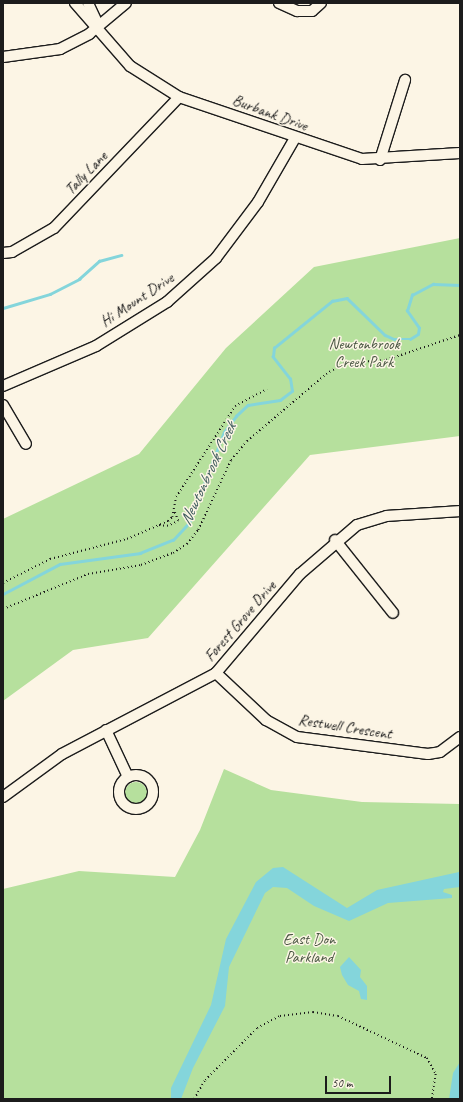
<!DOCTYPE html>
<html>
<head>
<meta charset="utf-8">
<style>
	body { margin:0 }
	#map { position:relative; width:463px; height:1102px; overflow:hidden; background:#fcf5e5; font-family:Caveat,sans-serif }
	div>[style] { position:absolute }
	.green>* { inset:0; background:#b6e09d }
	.round { border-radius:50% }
	.water>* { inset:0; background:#84d5db }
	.stream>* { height:2.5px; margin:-1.25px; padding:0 1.25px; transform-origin:1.25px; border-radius:1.25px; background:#84d5db }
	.path>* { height:1.5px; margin-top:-0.75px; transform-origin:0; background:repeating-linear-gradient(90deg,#1c1c1c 0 1px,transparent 0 4px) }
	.roads { filter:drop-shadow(1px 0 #1c1c1c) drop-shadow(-1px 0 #1c1c1c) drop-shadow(0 1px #1c1c1c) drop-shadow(0 -1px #1c1c1c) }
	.minor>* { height:10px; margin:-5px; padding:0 5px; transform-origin:5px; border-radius:5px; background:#fcf5e5 }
	.minor>.ring { margin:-5px; padding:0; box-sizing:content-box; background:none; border:10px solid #fcf5e5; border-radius:50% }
	span { translate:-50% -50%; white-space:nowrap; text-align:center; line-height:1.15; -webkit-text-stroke:3px #fcf5e5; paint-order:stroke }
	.street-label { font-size:16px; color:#1c1c1c }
	.park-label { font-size:16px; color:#4a5743 }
	.water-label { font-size:17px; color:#405d5f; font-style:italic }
	.frame { position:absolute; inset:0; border:4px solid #1c1c1c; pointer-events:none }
	.scale { position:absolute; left:325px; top:1076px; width:66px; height:18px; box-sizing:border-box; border:2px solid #1c1c1c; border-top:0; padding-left:5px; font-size:12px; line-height:14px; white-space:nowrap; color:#1c1c1c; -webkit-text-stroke:3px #fcf5e5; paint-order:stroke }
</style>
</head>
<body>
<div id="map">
	<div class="green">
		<div style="clip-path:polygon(460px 238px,460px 436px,310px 455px,148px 638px,73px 650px,3px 701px,3px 519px,139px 454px,226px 348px,314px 267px)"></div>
		<div style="clip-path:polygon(224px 769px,271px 790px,362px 802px,460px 804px,460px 1099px,3px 1099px,3px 889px,79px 871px,175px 877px,200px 830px)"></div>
		<div class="round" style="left:125px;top:782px;width:22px;height:22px"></div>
	</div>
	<div class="water">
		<div style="clip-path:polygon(283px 867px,347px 908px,377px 890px,459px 872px,460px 887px,444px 889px,443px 892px,452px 895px,452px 898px,388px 903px,349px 921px,314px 906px,287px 888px,273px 887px,265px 893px,229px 967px,225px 1006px,193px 1068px,181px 1099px,171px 1099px,171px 1088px,211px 1005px,226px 939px,256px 882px,273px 868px)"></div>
		<div style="clip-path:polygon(349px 957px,361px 970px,360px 977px,367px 986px,367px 1000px,361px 999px,359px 991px,348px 985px,342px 975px,340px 967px)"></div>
		<div style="clip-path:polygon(460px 1062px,460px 1099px,449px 1099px,453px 1073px)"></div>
	</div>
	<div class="stream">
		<div style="left:3px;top:308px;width:49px;rotate:-16.6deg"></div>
		<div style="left:50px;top:294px;width:33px;rotate:-27deg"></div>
		<div style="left:79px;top:279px;width:27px;rotate:-42deg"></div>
		<div style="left:99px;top:261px;width:23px;rotate:-15deg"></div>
		<div style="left:3px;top:594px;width:64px;rotate:-27.8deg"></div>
		<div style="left:60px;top:564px;width:81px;rotate:-7.8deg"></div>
		<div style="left:140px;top:553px;width:35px;rotate:-22deg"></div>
		<div style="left:173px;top:540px;width:23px;rotate:-47deg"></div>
		<div style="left:189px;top:523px;width:97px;rotate:-69deg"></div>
		<div style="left:224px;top:432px;width:20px;rotate:-53deg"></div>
		<div style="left:236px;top:416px;width:16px;rotate:-43deg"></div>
		<div style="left:248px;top:405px;width:32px;rotate:-9deg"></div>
		<div style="left:280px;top:400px;width:15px;rotate:-37deg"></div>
		<div style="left:292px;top:391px;width:12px;rotate:-99deg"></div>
		<div style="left:290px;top:379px;width:28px;rotate:-128deg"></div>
		<div style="left:273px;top:357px;width:9px;rotate:-84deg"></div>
		<div style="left:274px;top:348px;width:75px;rotate:-39deg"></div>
		<div style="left:332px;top:301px;width:15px;rotate:-11deg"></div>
		<div style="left:347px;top:298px;width:53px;rotate:44.2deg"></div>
		<div style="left:385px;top:335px;width:10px;rotate:24deg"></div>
		<div style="left:394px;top:339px;width:16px"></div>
		<div style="left:410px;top:339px;width:9px;rotate:-32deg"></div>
		<div style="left:418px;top:334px;width:6px;rotate:-81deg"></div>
		<div style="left:419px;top:328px;width:21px;rotate:-125deg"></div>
		<div style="left:407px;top:311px;width:17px;rotate:-73deg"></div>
		<div style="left:412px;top:295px;width:24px;rotate:-28deg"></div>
		<div style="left:433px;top:284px;width:27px;rotate:2deg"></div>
	</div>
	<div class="path">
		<div style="left:159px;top:525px;width:8px;rotate:7deg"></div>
		<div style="left:167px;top:526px;width:12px;rotate:-24deg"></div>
		<div style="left:178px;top:521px;width:11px;rotate:-112deg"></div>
		<div style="left:3px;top:583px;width:53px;rotate:-27.1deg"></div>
		<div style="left:50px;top:559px;width:80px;rotate:-14.6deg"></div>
		<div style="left:127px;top:539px;width:45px;rotate:-23.7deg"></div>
		<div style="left:168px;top:521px;width:6px;rotate:-45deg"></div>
		<div style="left:172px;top:517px;width:20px;rotate:-79deg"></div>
		<div style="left:176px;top:497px;width:108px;rotate:-57deg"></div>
		<div style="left:235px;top:406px;width:36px;rotate:-28deg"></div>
		<div style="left:3px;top:609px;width:92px;rotate:-22.4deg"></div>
		<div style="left:88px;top:574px;width:54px;rotate:-9.6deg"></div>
		<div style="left:141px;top:565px;width:34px;rotate:-21deg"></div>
		<div style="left:173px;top:553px;width:17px;rotate:-33deg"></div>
		<div style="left:187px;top:544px;width:18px;rotate:-52deg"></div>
		<div style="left:198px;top:530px;width:77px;rotate:-64.8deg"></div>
		<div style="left:231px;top:460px;width:25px;rotate:-50deg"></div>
		<div style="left:247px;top:441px;width:104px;rotate:-40.3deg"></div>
		<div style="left:326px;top:374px;width:21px;rotate:-31deg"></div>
		<div style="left:344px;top:363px;width:42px;rotate:-4.1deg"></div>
		<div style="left:386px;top:360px;width:78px;rotate:-18.7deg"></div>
		<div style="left:194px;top:1099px;width:22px;rotate:-60deg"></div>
		<div style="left:205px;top:1080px;width:74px;rotate:-45deg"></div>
		<div style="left:257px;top:1028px;width:26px;rotate:-28deg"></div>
		<div style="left:280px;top:1016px;width:33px;rotate:-7deg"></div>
		<div style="left:313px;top:1012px;width:25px;rotate:9deg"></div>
		<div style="left:338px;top:1016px;width:98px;rotate:25.3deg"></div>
		<div style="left:427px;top:1058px;width:18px;rotate:61deg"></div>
		<div style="left:436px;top:1074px;width:25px;rotate:99deg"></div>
	</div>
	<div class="roads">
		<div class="minor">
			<div style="left:75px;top:3px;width:84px;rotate:48.9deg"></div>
			<div style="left:130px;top:66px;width:58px;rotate:32.3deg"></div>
			<div style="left:179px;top:97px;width:193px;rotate:18.7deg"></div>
			<div style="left:362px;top:159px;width:98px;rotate:-3.5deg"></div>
			<div style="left:88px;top:3px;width:23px;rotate:65deg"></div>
			<div style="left:279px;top:3px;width:20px;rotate:24deg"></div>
			<div style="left:297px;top:11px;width:15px"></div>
			<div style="left:312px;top:11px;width:12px;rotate:-42deg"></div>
			<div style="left:3px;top:57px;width:58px;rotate:-8deg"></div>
			<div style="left:60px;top:49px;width:33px;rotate:-27deg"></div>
			<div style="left:89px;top:34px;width:48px;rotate:-40deg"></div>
			<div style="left:380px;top:160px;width:84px;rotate:-72.6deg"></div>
			<div style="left:3px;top:253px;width:9px;rotate:-6deg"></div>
			<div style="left:12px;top:252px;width:48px;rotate:-29.7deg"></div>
			<div style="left:54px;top:228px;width:181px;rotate:-46.3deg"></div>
			<div style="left:3px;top:386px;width:101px;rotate:-23.3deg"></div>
			<div style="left:96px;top:346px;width:84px;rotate:-31.8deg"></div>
			<div style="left:167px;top:302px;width:66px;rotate:-41.9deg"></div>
			<div style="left:216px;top:258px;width:70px;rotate:-53.1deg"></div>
			<div style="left:258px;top:202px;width:74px;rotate:-60deg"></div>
			<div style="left:3px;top:405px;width:45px;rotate:59.5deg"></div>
			<div style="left:335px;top:540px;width:93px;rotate:51.5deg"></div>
			<div style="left:216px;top:673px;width:69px;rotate:43.2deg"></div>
			<div style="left:266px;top:720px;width:35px;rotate:29deg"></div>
			<div style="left:297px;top:737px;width:132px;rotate:7.4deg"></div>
			<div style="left:428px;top:754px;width:12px;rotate:-9deg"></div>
			<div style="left:440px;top:752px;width:25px;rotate:-37deg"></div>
			<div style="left:106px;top:730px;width:52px;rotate:64.9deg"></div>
			<div class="ring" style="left:119px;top:775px;width:24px;height:24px"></div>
			<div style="left:3px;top:797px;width:73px;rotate:-36.1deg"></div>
			<div style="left:62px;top:754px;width:174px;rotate:-27.7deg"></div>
			<div style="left:216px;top:673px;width:130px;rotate:-49.7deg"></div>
			<div style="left:300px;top:574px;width:75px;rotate:-40.7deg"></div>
			<div style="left:357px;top:525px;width:31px;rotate:-17deg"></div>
			<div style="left:387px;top:516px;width:73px;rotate:-3.9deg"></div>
		</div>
	</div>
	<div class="street-label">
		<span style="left:270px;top:113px;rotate:20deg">Burbank Drive</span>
		<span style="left:86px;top:173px;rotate:-46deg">Tally Lane</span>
		<span style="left:137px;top:300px;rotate:-34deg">Hi Mount Drive</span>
		<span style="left:240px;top:621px;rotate:-49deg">Forest Grove Drive</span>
		<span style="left:345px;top:727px;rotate:9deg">Restwell Crescent</span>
	</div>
	<div class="park-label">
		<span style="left:364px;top:353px">Newtonbrook<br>Creek Park</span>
		<span style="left:309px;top:948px">East Don<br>Parkland</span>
	</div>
	<div class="water-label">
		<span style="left:208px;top:474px;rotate:-65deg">Newtonbrook Creek</span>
	</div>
	<div class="frame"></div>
	<div class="scale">50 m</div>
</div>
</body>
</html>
